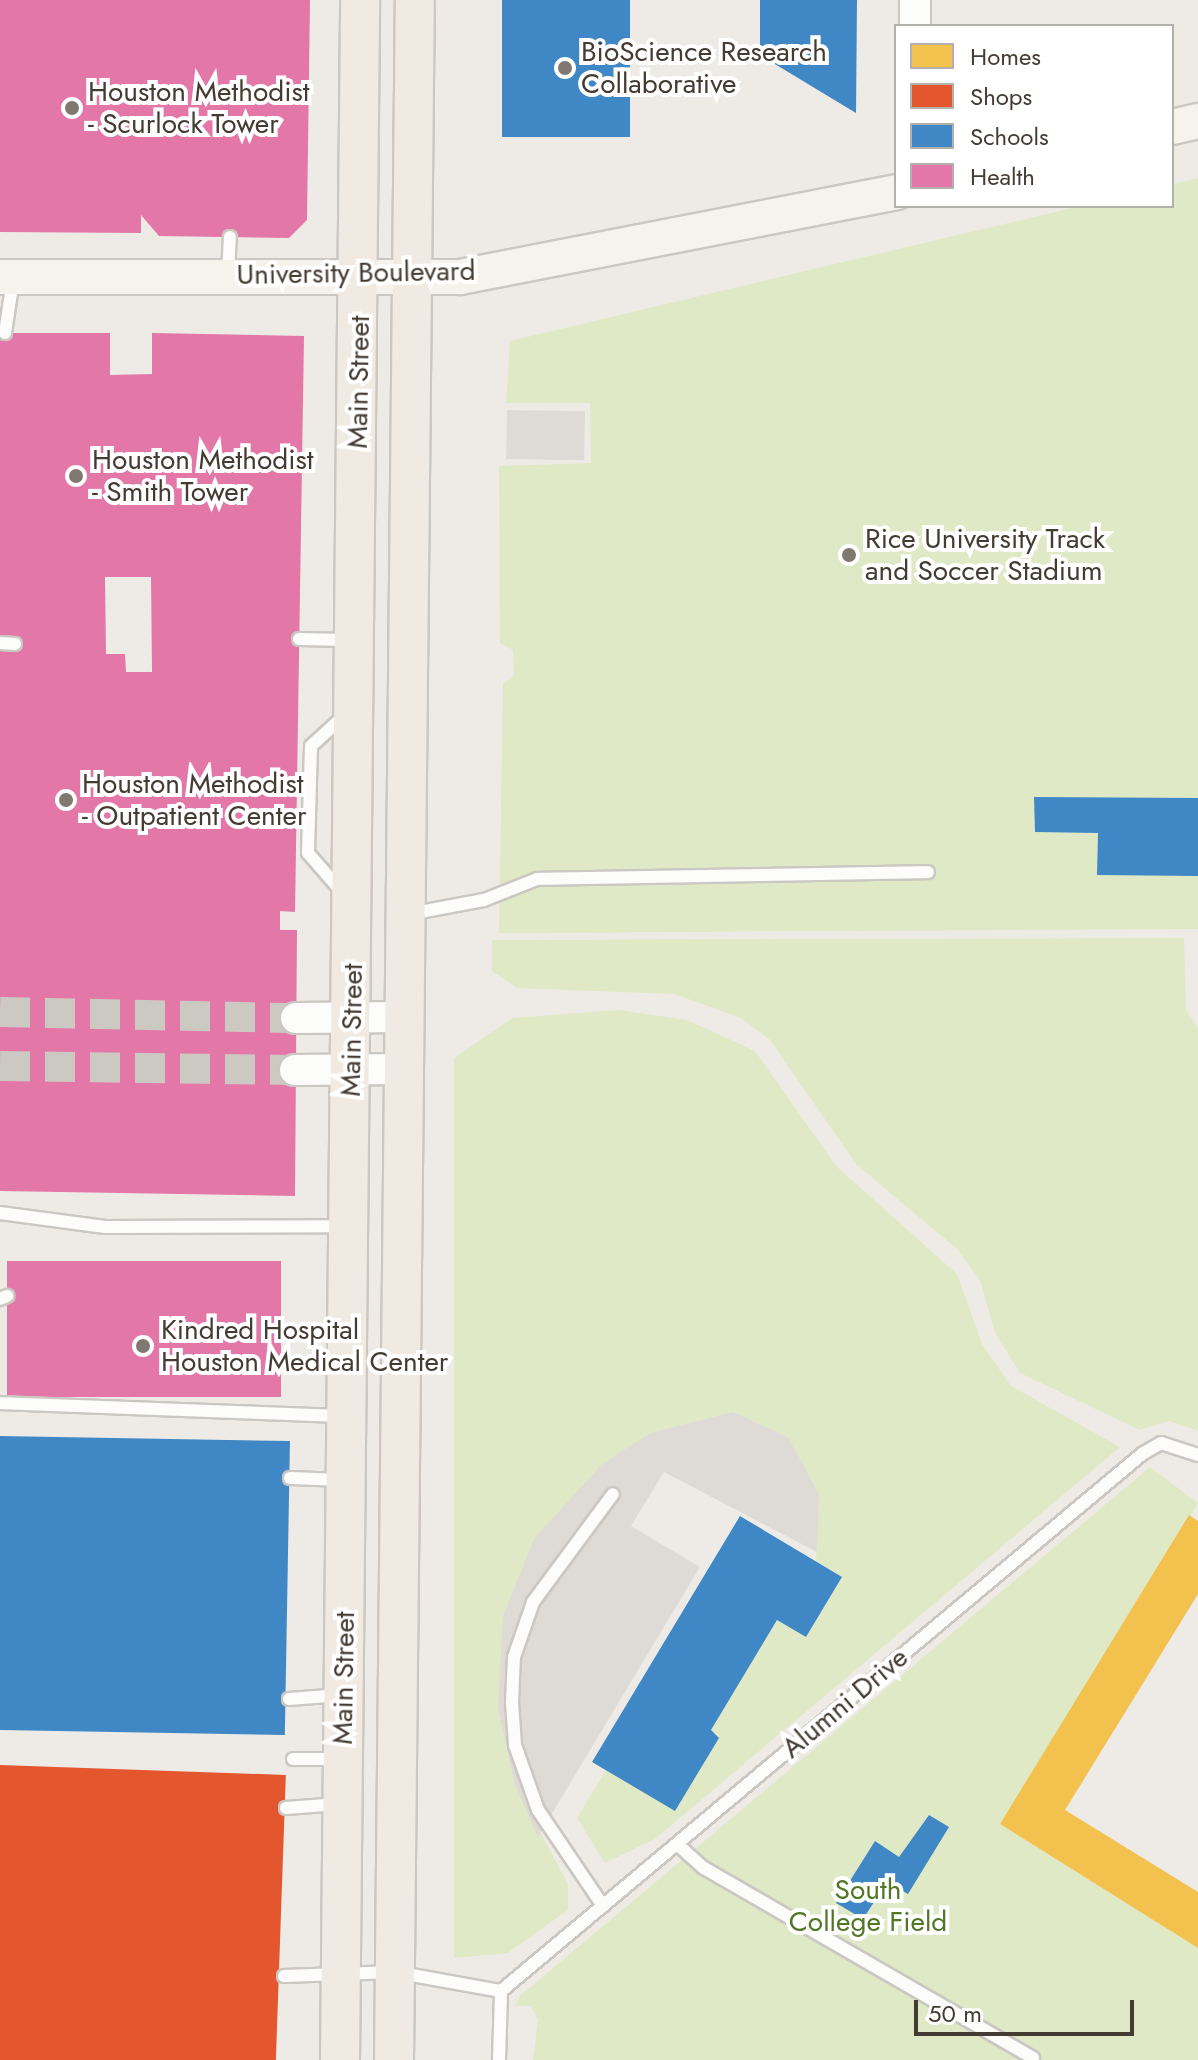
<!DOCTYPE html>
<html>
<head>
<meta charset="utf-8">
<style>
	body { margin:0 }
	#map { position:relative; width:1198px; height:2060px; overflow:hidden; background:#eeebe6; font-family:Jost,sans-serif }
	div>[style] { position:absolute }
	.green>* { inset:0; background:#e0e9c5 }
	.parking>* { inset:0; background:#dedad6; transform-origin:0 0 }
	.homes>* { inset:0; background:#f2c14e }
	.shops>* { inset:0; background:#e4572e; transform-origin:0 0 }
	.schools>* { inset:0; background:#3f88c5; transform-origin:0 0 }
	.health>* { inset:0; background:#e377a8; transform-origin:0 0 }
	.tertiary-tunnel>* { height:30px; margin-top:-15px; transform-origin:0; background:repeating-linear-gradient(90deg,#ccc8c2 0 30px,transparent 0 45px) }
	.roads { filter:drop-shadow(2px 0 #cbc7c3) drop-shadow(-2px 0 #cbc7c3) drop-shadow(0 2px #cbc7c3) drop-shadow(0 -2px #cbc7c3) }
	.service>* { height:12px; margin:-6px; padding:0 6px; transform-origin:6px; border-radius:6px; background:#fcfcfb }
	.tertiary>* { height:30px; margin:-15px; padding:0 15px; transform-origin:15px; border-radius:15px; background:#fcfcfb }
	.secondary>* { height:34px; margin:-17px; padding:0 17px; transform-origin:17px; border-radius:17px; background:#f6f3ed }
	.primary>* { height:38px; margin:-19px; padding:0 19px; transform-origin:19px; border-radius:19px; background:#f1eae2 }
	.dots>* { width:22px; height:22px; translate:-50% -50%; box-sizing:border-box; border:4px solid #fff; border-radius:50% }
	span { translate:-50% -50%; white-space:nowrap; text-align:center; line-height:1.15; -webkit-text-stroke:8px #fff; paint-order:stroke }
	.poi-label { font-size:28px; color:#443b33 }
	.left { translate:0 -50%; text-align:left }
	.street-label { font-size:28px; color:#443b33 }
	.park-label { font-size:28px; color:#507725 }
	.legend { position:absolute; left:894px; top:24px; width:280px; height:184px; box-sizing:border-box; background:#fff; border:2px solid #b4b1ad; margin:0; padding:10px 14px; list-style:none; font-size:24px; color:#443b33 }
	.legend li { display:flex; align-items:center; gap:16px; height:40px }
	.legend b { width:40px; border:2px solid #b4b1ad }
	.scale { position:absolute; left:914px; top:2000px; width:220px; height:36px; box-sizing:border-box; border:4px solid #443b33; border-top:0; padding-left:10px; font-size:24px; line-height:28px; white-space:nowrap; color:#443b33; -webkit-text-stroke:6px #fff; paint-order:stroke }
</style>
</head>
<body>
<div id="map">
	<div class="green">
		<div style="clip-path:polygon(1198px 178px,1198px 929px,499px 933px,503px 683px,514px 675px,513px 650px,500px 643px,499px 466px,591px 463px,590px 403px,506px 403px,510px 341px,1080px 206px,1172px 206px,1172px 184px)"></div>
		<div style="clip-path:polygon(1184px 938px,1186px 1010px,1198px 1028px,1198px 1431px,1169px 1421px,1140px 1430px,1020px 1373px,995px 1333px,980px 1280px,957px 1249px,856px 1164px,770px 1040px,741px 1018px,674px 994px,517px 988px,492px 971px,492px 940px)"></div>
		<div style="clip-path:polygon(619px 1010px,687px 1020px,755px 1051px,836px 1166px,957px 1274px,982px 1344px,1011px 1386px,1120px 1447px,655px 1839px,605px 1863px,577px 1818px,606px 1770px,718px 1739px,711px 1730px,777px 1620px,806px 1637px,842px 1577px,816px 1561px,819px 1494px,788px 1437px,733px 1412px,650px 1433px,515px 1785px,568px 1884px,568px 1910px,508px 1953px,454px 1958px,454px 1058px,512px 1018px)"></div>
		<div style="clip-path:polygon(1150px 1467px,1198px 1503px,1000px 1824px,1198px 1948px,1198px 2060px,533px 2060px,538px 2020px,531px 2006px,515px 2006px,521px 1995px)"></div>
	</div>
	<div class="parking">
		<div style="left:507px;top:410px;width:78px;height:49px;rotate:1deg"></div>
		<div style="clip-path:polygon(733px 1412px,788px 1437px,819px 1494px,817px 1552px,664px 1472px,631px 1526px,700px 1567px,538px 1837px,515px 1785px,498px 1709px,503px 1616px,534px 1539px,602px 1464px,650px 1433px)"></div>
	</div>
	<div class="homes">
		<div style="clip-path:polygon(1189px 1515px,1198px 1521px,1198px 1594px,1065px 1810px,1198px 1892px,1198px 1948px,1000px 1824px)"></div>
	</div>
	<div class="shops">
		<div style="left:0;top:1765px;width:286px;height:295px;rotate:2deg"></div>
	</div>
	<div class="schools">
		<div style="left:502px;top:0;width:128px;height:137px"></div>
		<div style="clip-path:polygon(760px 0,857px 0,856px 113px,760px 55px)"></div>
		<div style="clip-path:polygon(1034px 797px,1198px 798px,1198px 876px,1097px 875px,1098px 833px,1035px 832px)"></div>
		<div style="left:0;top:1436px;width:290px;height:294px;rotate:1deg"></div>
		<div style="clip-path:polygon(740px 1516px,842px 1577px,806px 1637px,777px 1620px,711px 1730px,719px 1738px,675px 1811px,592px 1762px)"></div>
		<div style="clip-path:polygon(929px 1815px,949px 1827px,908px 1894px,887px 1882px,863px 1919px,836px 1903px,875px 1841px,899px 1857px)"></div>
	</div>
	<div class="health">
		<div style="clip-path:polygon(0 0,310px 0,307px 220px,289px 238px,159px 236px,141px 215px,141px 233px,0 232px)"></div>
		<div style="clip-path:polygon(evenodd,0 333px,110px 333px,110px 375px,152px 374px,152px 333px,304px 336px,295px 912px,280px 911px,280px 930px,297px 930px,295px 1196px,0 1191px,0 333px,105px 577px,151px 577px,152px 672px,126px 672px,125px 654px,106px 654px,105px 577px)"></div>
		<div style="left:7px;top:1261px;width:274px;height:136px"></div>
	</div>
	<div class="tertiary-tunnel">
		<div style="left:0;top:1012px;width:296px;rotate:1.2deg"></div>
		<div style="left:0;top:1066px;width:295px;rotate:0.8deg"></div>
	</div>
	<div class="roads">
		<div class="service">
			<div style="left:228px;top:273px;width:36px;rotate:-87deg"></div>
			<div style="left:5px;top:333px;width:54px;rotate:-81.4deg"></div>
			<div style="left:299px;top:639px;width:50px;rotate:1.1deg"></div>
			<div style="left:0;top:643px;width:15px;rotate:4deg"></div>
			<div style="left:343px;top:893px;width:53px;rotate:-131.2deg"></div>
			<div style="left:308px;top:853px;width:107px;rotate:-88.4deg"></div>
			<div style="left:311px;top:746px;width:47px;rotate:-42.4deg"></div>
			<div style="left:409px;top:914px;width:76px;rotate:-10.6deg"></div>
			<div style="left:484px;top:900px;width:57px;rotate:-21.6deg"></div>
			<div style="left:537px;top:879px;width:391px;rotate:-1deg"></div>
			<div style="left:0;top:1213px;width:106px;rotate:7.6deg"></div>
			<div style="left:105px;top:1227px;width:237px;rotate:-0.2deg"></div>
			<div style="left:0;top:1299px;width:8px;rotate:-23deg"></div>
			<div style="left:0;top:1403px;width:341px;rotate:2.2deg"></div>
			<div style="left:290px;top:1478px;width:53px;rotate:2.2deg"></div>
			<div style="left:289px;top:1699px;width:52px;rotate:-4.4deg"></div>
			<div style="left:293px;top:1759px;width:47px"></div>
			<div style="left:286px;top:1808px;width:53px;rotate:-4.3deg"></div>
			<div style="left:677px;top:1844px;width:36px;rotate:42deg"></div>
			<div style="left:704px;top:1868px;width:380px;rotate:30deg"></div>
			<div style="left:603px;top:1906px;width:116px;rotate:-124.1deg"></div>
			<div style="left:538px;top:1810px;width:69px;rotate:-109.5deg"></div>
			<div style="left:515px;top:1745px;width:43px;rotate:-94deg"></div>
			<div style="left:512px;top:1702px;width:45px;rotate:-87.5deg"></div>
			<div style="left:514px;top:1657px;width:58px;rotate:-70.9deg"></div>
			<div style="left:533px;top:1602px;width:134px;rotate:-53.5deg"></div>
			<div style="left:284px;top:1976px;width:111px;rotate:-2.1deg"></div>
			<div style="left:395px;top:1972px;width:108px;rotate:10.2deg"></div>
			<div style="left:501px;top:1991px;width:836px;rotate:-39.95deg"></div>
			<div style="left:1142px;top:1454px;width:22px;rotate:-30deg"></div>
			<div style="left:1161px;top:1443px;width:39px;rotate:18deg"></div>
			<div style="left:499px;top:2060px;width:69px;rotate:-88.3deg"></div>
		</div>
		<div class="tertiary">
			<div style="left:915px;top:26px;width:26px;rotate:-90deg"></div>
			<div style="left:296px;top:1018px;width:109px;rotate:-0.5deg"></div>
			<div style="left:295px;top:1070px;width:109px;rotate:-0.5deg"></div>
		</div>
		<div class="secondary">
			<div style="left:1172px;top:127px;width:27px;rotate:-13deg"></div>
			<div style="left:0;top:277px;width:460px"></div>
			<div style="left:460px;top:277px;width:444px;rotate:-11deg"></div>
		</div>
		<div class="primary">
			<div style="left:340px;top:2060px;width:2060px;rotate:-89.44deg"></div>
			<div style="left:394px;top:2060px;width:2060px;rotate:-89.42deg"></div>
		</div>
	</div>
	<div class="dots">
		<div style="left:565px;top:68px;background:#807972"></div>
		<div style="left:72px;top:108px;background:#807972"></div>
		<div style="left:76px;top:476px;background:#807972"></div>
		<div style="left:849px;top:555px;background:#807972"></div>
		<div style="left:66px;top:800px;background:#807972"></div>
		<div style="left:143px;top:1346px;background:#807972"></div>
	</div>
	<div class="poi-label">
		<span class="left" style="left:581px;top:68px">BioScience Research<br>Collaborative</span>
		<span class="left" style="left:88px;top:108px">Houston Methodist<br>- Scurlock Tower</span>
		<span class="left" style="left:92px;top:476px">Houston Methodist<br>- Smith Tower</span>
		<span class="left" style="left:865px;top:555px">Rice University Track<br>and Soccer Stadium</span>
		<span class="left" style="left:82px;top:800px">Houston Methodist<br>- Outpatient Center</span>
		<span class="left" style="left:161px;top:1346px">Kindred Hospital<br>Houston Medical Center</span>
	</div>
	<div class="street-label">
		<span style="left:356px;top:273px;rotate:-1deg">University Boulevard</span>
		<span style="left:359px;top:382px;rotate:-89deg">Main Street</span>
		<span style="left:352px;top:1030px;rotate:-89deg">Main Street</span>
		<span style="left:344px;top:1678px;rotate:-89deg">Main Street</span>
		<span style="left:845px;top:1703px;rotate:-40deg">Alumni Drive</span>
	</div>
	<div class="park-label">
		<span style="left:868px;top:1906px">South<br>College Field</span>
	</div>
	<ul class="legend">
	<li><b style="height:22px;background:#f2c14e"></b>Homes</li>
	<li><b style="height:22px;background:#e4572e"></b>Shops</li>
	<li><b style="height:22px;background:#3f88c5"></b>Schools</li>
	<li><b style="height:22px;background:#e377a8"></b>Health</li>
	</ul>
	<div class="scale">50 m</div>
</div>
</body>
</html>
